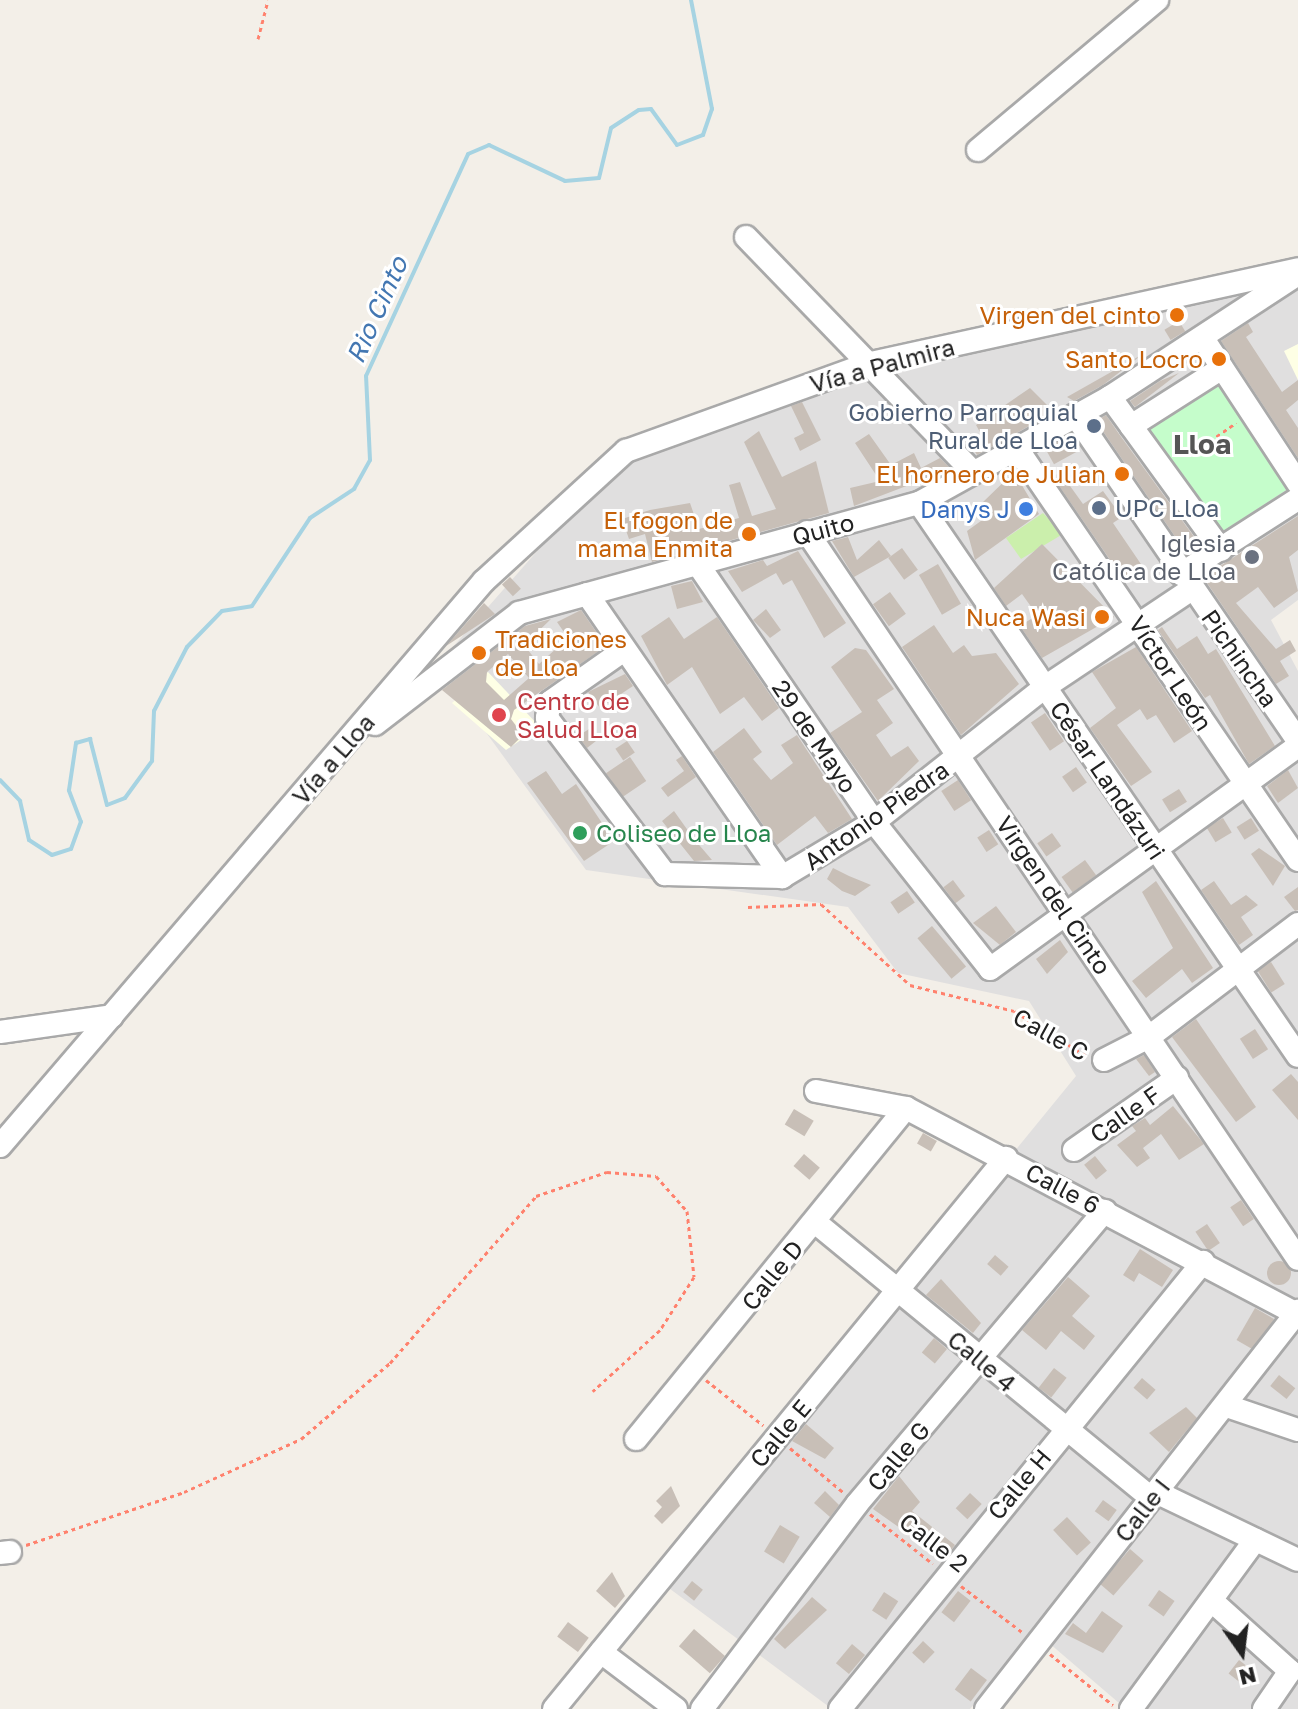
<!DOCTYPE html>
<html>
<head>
<meta charset="utf-8">
<style>
	body { margin:0 }
	#map { position:relative; width:1298px; height:1709px; overflow:hidden; background:#f3efe8; font-family:"Golos Text",sans-serif }
	div>[style] { position:absolute }
	.residential>* { inset:0; background:#e0dfdf }
	.education>* { inset:0; background:#feffe5 }
	.grass>* { inset:0; background:#cbefac }
	.park>* { inset:0; background:#c5fdcb; transform-origin:0 0 }
	.stream>* { height:4px; margin:-2px; padding:0 2px; transform-origin:2px; border-radius:2px; background:#a6d3e2 }
	.building>* { inset:0; background:#c8bfb7; transform-origin:0 0 }
	.round { border-radius:50% }
	.path>* { height:3px; margin-top:-1.5px; transform-origin:0; background:repeating-linear-gradient(90deg,#ff816d 0 4px,transparent 0 8px) }
	.roads { filter:drop-shadow(2px 0 #a9a9a9) drop-shadow(-2px 0 #a9a9a9) drop-shadow(0 2px #a9a9a9) drop-shadow(0 -2px #a9a9a9) }
	.minor>* { height:22px; margin:-11px; padding:0 11px; transform-origin:11px; border-radius:11px; background:#fff }
	.dots>* { width:22px; height:22px; translate:-50% -50%; box-sizing:border-box; border:4px solid #fff; border-radius:50% }
	span { translate:-50% -50%; white-space:nowrap; text-align:center; line-height:1.15; -webkit-text-stroke:6px #fff; paint-order:stroke }
	.food-label { font-size:24px; color:#c56008 }
	.right { translate:-100% -50%; text-align:right }
	.left { translate:0 -50%; text-align:left }
	.street-label { font-size:24px; color:#222 }
	.service-label { font-size:24px; color:#4e5e75 }
	.shop-label { font-size:24px; color:#366cbe }
	.worship-label { font-size:24px; color:#5b616d }
	.health-label { font-size:24px; color:#be3a42 }
	.leisure-label { font-size:24px; color:#27864d }
	.water-label { font-size:26px; color:#4377b2; font-style:italic }
	.quarter-label { font-size:28px; color:#555; font-weight:700 }
	.north { position:absolute; left:1202px; top:1613px; width:80px; height:80px; -webkit-text-stroke:6px #fff; paint-order:stroke; rotate:166deg; font-size:22px; font-weight:700; line-height:32px; text-align:center; color:#222 }
	.north::after { content:''; display:block; margin:auto; width:28px; height:36px; background:#222; clip-path:polygon(50% 0,100% 100%,50% 72%,0 100%) }
</style>
</head>
<body>
<div id="map">
	<div class="residential">
		<div style="clip-path:polygon(1298px 270px,1298px 600px,1271px 620px,1298px 671px,1298px 1709px,1126px 1709px,1035px 1631px,970px 1709px,832px 1709px,662px 1583px,1076px 1076px,1029px 1001px,898px 973px,848px 907px,586px 870px,437px 665px,604px 475px,646px 447px,863px 377px)"></div>
	</div>
	<div class="education">
		<div style="clip-path:polygon(1298px 344px,1298px 380px,1284px 351px)"></div>
		<div style="clip-path:polygon(488px 672px,540px 727px,506px 750px,452px 703px)"></div>
	</div>
	<div class="grass">
		<div style="clip-path:polygon(1043px 513px,1063px 534px,1021px 559px,1006px 538px)"></div>
	</div>
	<div class="park">
		<div style="left:1218px;top:377px;width:132px;height:98px;rotate:57deg"></div>
	</div>
	<div class="stream">
		<div style="left:0;top:780px;width:29px;rotate:46deg"></div>
		<div style="left:20px;top:801px;width:40px;rotate:77deg"></div>
		<div style="left:29px;top:840px;width:27px;rotate:33deg"></div>
		<div style="left:52px;top:855px;width:20px;rotate:-18deg"></div>
		<div style="left:71px;top:849px;width:29px;rotate:-70deg"></div>
		<div style="left:81px;top:822px;width:34px;rotate:-111deg"></div>
		<div style="left:69px;top:790px;width:48px;rotate:-81.5deg"></div>
		<div style="left:76px;top:743px;width:15px;rotate:-16deg"></div>
		<div style="left:90px;top:739px;width:68px;rotate:75.6deg"></div>
		<div style="left:107px;top:805px;width:19px;rotate:-21deg"></div>
		<div style="left:125px;top:798px;width:46px;rotate:-53.9deg"></div>
		<div style="left:152px;top:761px;width:50px;rotate:-87.7deg"></div>
		<div style="left:154px;top:711px;width:72px;rotate:-62.7deg"></div>
		<div style="left:187px;top:647px;width:50px;rotate:-45.8deg"></div>
		<div style="left:222px;top:611px;width:30px;rotate:-9deg"></div>
		<div style="left:252px;top:606px;width:105px;rotate:-56.6deg"></div>
		<div style="left:310px;top:518px;width:53px;rotate:-33.4deg"></div>
		<div style="left:354px;top:489px;width:33px;rotate:-61deg"></div>
		<div style="left:370px;top:460px;width:84px;rotate:-92.7deg"></div>
		<div style="left:366px;top:376px;width:244px;rotate:-65.3deg"></div>
		<div style="left:468px;top:154px;width:23px;rotate:-23deg"></div>
		<div style="left:489px;top:145px;width:84px;rotate:25.3deg"></div>
		<div style="left:565px;top:181px;width:34px;rotate:-5deg"></div>
		<div style="left:599px;top:178px;width:51px;rotate:-76.5deg"></div>
		<div style="left:611px;top:128px;width:33px;rotate:-33deg"></div>
		<div style="left:639px;top:110px;width:12px;rotate:-5deg"></div>
		<div style="left:651px;top:109px;width:44px;rotate:54.2deg"></div>
		<div style="left:677px;top:145px;width:28px;rotate:-21deg"></div>
		<div style="left:703px;top:135px;width:28px;rotate:-71deg"></div>
		<div style="left:712px;top:109px;width:111px;rotate:-100.9deg"></div>
	</div>
	<div class="building">
		<div style="left:1179px;top:321px;width:12px;height:17px;rotate:59deg"></div>
		<div style="clip-path:polygon(1248px 323px,1253px 332px,1246px 337px,1282px 392px,1298px 380px,1298px 400px,1286px 410px,1298px 428px,1298px 458px,1221px 341px)"></div>
		<div style="clip-path:polygon(1143px 354px,1103px 385px,1074px 401px,1067px 397px)"></div>
		<div style="clip-path:polygon(1179px 373px,1135px 407px,1130px 401px,1160px 381px)"></div>
		<div style="clip-path:polygon(1030px 388px,1054px 412px,977px 455px,969px 442px,981px 434px,976px 425px)"></div>
		<div style="clip-path:polygon(802px 402px,821px 440px,800px 451px,794px 438px,804px 433px,791px 406px)"></div>
		<div style="clip-path:polygon(1106px 415px,1119px 434px,1200px 545px,1187px 554px,1096px 421px)"></div>
		<div style="clip-path:polygon(759px 431px,782px 477px,816px 461px,829px 513px,652px 562px,645px 534px,629px 539px,622px 519px,650px 510px,690px 503px,699px 529px,739px 518px,729px 485px,740px 482px,752px 516px,776px 509px,744px 442px)"></div>
		<div style="clip-path:polygon(869px 434px,891px 465px,914px 453px,921px 468px,940px 458px,951px 469px,854px 506px,850px 488px,880px 481px,855px 443px)"></div>
		<div style="left:1068px;top:436px;width:18px;height:26px;rotate:61deg"></div>
		<div style="clip-path:polygon(1014px 472px,1039px 514px,975px 560px,967px 531px,992px 513px,983px 502px)"></div>
		<div style="clip-path:polygon(1060px 472px,1083px 504px,1103px 491px,1122px 517px,1113px 523px,1145px 570px,1126px 583px,1053px 477px)"></div>
		<div style="clip-path:polygon(1298px 516px,1298px 550px,1289px 557px,1298px 591px,1274px 608px,1258px 587px,1236px 603px,1276px 649px,1290px 640px,1296px 651px,1280px 661px,1289px 676px,1276px 684px,1203px 577px)"></div>
		<div style="clip-path:polygon(848px 537px,857px 560px,879px 540px,891px 556px,854px 577px,832px 541px)"></div>
		<div style="clip-path:polygon(1042px 544px,1114px 617px,1042px 658px,1020px 626px,1037px 615px,1022px 594px,1006px 606px,994px 588px)"></div>
		<div style="left:902px;top:548px;width:27px;height:17px;rotate:54deg"></div>
		<div style="clip-path:polygon(798px 551px,846px 623px,824px 638px,792px 580px,783px 585px,776px 573px,742px 592px,728px 571px,763px 560px,767px 566px)"></div>
		<div style="left:938px;top:564px;width:46px;height:22px;rotate:60deg"></div>
		<div style="left:510px;top:577px;width:16px;height:11px;rotate:47deg"></div>
		<div style="clip-path:polygon(692px 581px,703px 602px,677px 609px,671px 586px)"></div>
		<div style="left:890px;top:592px;width:27px;height:21px;rotate:54deg"></div>
		<div style="clip-path:polygon(484px 603px,495px 614px,446px 646px)"></div>
		<div style="clip-path:polygon(766px 609px,781px 630px,770px 638px,753px 620px)"></div>
		<div style="clip-path:polygon(evenodd,581px 610px,606px 646px,514px 710px,511px 719px,523px 735px,511px 747px,442px 690px,525px 626px,551px 619px,524px 645px,539px 664px,568px 638px,557px 622px,581px 610px,508px 654px,529px 678px,504px 700px,486px 682px,487px 672px,508px 654px)"></div>
		<div style="clip-path:polygon(669px 617px,684px 639px,717px 617px,779px 708px,762px 721px,744px 697px,720px 714px,692px 667px,667px 685px,641px 636px)"></div>
		<div style="clip-path:polygon(934px 625px,953px 653px,964px 645px,972px 656px,996px 653px,1019px 684px,961px 735px,902px 647px)"></div>
		<div style="clip-path:polygon(1162px 627px,1177px 649px,1197px 636px,1208px 654px,1216px 649px,1275px 746px,1249px 764px,1210px 695px,1205px 698px,1158px 630px)"></div>
		<div style="clip-path:polygon(1136px 647px,1192px 731px,1174px 743px,1156px 715px,1147px 720px,1140px 709px,1117px 725px,1152px 772px,1131px 786px,1090px 728px,1116px 708px,1092px 672px)"></div>
		<div style="clip-path:polygon(855px 648px,866px 650px,894px 689px,877px 700px,893px 723px,876px 735px,891px 757px,908px 746px,919px 761px,878px 801px,830px 733px,862px 712px,831px 667px)"></div>
		<div style="clip-path:polygon(625px 674px,633px 686px,600px 708px,588px 692px)"></div>
		<div style="left:1045px;top:713px;width:34px;height:17px;rotate:56deg"></div>
		<div style="clip-path:polygon(744px 728px,762px 752px,753px 759px,771px 780px,793px 763px,781px 745px,797px 735px,852px 819px,828px 833px,815px 816px,777px 845px,713px 752px)"></div>
		<div style="clip-path:polygon(589px 729px,596px 741px,587px 748px,578px 736px)"></div>
		<div style="left:627px;top:741px;width:14px;height:14px;rotate:56deg"></div>
		<div style="clip-path:polygon(682px 756px,696px 777px,668px 797px,661px 788px,684px 771px,676px 760px)"></div>
		<div style="left:630px;top:757px;width:29px;height:29px;rotate:56deg"></div>
		<div style="left:1076px;top:767px;width:19px;height:17px;rotate:55deg"></div>
		<div style="clip-path:polygon(1288px 770px,1298px 788px,1278px 803px,1267px 786px)"></div>
		<div style="clip-path:polygon(546px 771px,562px 794px,576px 784px,614px 841px,584px 861px,527px 783px)"></div>
		<div style="left:958px;top:780px;width:24px;height:20px;rotate:57deg"></div>
		<div style="left:1179px;top:789px;width:15px;height:20px;rotate:58deg"></div>
		<div style="clip-path:polygon(674px 811px,694px 839px,712px 860px,694px 861px,662px 821px)"></div>
		<div style="left:1223px;top:818px;width:17px;height:19px;rotate:59deg"></div>
		<div style="left:1251px;top:818px;width:15px;height:17px;rotate:58deg"></div>
		<div style="left:989px;top:830px;width:17px;height:14px;rotate:57deg"></div>
		<div style="left:1052px;top:833px;width:16px;height:18px;rotate:55deg"></div>
		<div style="clip-path:polygon(1259px 848px,1285px 866px,1273px 886px,1251px 854px)"></div>
		<div style="left:1085px;top:860px;width:19px;height:29px;rotate:54deg"></div>
		<div style="clip-path:polygon(833px 868px,849px 876px,871px 885px,855px 896px,842px 891px,827px 879px)"></div>
		<div style="left:953px;top:880px;width:20px;height:12px;rotate:53deg"></div>
		<div style="clip-path:polygon(1156px 881px,1213px 968px,1192px 983px,1182px 969px,1146px 998px,1132px 981px,1173px 948px,1142px 892px)"></div>
		<div style="clip-path:polygon(1214px 881px,1231px 905px,1246px 895px,1258px 905px,1241px 917px,1253px 935px,1239px 945px,1201px 890px)"></div>
		<div style="clip-path:polygon(1298px 887px,1298px 910px,1295px 911px,1284px 897px)"></div>
		<div style="left:907px;top:891px;width:14px;height:20px;rotate:56deg"></div>
		<div style="clip-path:polygon(996px 906px,1016px 932px,1000px 945px,973px 923px)"></div>
		<div style="left:932px;top:926px;width:53px;height:19px;rotate:50deg"></div>
		<div style="clip-path:polygon(1060px 940px,1068px 952px,1047px 974px,1036px 959px)"></div>
		<div style="left:1271px;top:962px;width:26px;height:16px;rotate:58deg"></div>
		<div style="clip-path:polygon(1196px 1019px,1256px 1107px,1236px 1122px,1172px 1037px)"></div>
		<div style="left:1255px;top:1029px;width:24px;height:18px;rotate:57deg"></div>
		<div style="clip-path:polygon(1144px 1055px,1155px 1072px,1149px 1076px,1136px 1059px)"></div>
		<div style="clip-path:polygon(1291px 1074px,1298px 1082px,1298px 1120px,1272px 1090px)"></div>
		<div style="clip-path:polygon(1173px 1106px,1204px 1144px,1179px 1160px,1161px 1134px,1143px 1148px,1150px 1158px,1137px 1167px,1117px 1145px,1136px 1131px,1132px 1126px,1145px 1118px,1150px 1125px)"></div>
		<div style="left:794px;top:1109px;width:23px;height:18px;rotate:31deg"></div>
		<div style="left:923px;top:1133px;width:16px;height:12px;rotate:30deg"></div>
		<div style="left:804px;top:1154px;width:21px;height:16px;rotate:41deg"></div>
		<div style="left:1095px;top:1156px;width:19px;height:14px;rotate:51deg"></div>
		<div style="left:1241px;top:1200px;width:23px;height:13px;rotate:56deg"></div>
		<div style="left:1207px;top:1224px;width:23px;height:14px;rotate:56deg"></div>
		<div style="clip-path:polygon(1140px 1249px,1173px 1270px,1162px 1287px,1139px 1273px,1134px 1282px,1123px 1275px)"></div>
		<div style="left:995px;top:1255px;width:18px;height:12px;rotate:41deg"></div>
		<div class="round" style="left:1267px;top:1261px;width:24px;height:24px"></div>
		<div style="clip-path:polygon(1068px 1277px,1090px 1296px,1072px 1316px,1095px 1336px,1084px 1350px,1061px 1331px,1046px 1350px,1022px 1330px)"></div>
		<div style="clip-path:polygon(941px 1279px,981px 1323px,973px 1333px,926px 1295px)"></div>
		<div style="left:1255px;top:1308px;width:22px;height:37px;rotate:30deg"></div>
		<div style="left:934px;top:1338px;width:17px;height:19px;rotate:40deg"></div>
		<div style="left:1054px;top:1368px;width:16px;height:25px;rotate:38deg"></div>
		<div style="left:1279px;top:1375px;width:21px;height:14px;rotate:39deg"></div>
		<div style="left:1142px;top:1378px;width:18px;height:13px;rotate:41deg"></div>
		<div style="clip-path:polygon(1186px 1407px,1197px 1418px,1169px 1452px,1149px 1433px)"></div>
		<div style="clip-path:polygon(806px 1424px,834px 1448px,825px 1459px,792px 1441px)"></div>
		<div style="clip-path:polygon(899px 1476px,920px 1502px,912px 1511px,955px 1545px,944px 1559px,873px 1509px)"></div>
		<div style="clip-path:polygon(671px 1486px,680px 1506px,662px 1524px,654px 1516px,662px 1507px,656px 1501px)"></div>
		<div style="clip-path:polygon(825px 1491px,839px 1505px,830px 1517px,814px 1503px)"></div>
		<div style="left:970px;top:1493px;width:16px;height:21px;rotate:43deg"></div>
		<div style="left:1103px;top:1500px;width:17px;height:14px;rotate:36deg"></div>
		<div style="left:1067px;top:1517px;width:35px;height:19px;rotate:47deg"></div>
		<div style="left:780px;top:1525px;width:23px;height:31px;rotate:31deg"></div>
		<div style="left:1130px;top:1549px;width:18px;height:46px;rotate:41deg"></div>
		<div style="clip-path:polygon(612px 1572px,625px 1596px,615px 1608px,596px 1591px)"></div>
		<div style="left:692px;top:1581px;width:14px;height:14px;rotate:39deg"></div>
		<div style="left:1159px;top:1590px;width:19px;height:19px;rotate:35deg"></div>
		<div style="left:958px;top:1591px;width:16px;height:27px;rotate:38deg"></div>
		<div style="left:884px;top:1592px;width:17px;height:22px;rotate:33deg"></div>
		<div style="clip-path:polygon(812px 1597px,827px 1610px,785px 1649px,774px 1639px)"></div>
		<div style="clip-path:polygon(1102px 1611px,1123px 1626px,1103px 1653px,1065px 1634px,1073px 1623px,1086px 1633px)"></div>
		<div style="left:568px;top:1622px;width:26px;height:18px;rotate:37deg"></div>
		<div style="left:694px;top:1629px;width:41px;height:23px;rotate:41deg"></div>
		<div style="left:923px;top:1641px;width:16px;height:16px;rotate:43deg"></div>
		<div style="left:852px;top:1644px;width:17px;height:25px;rotate:40deg"></div>
		<div style="left:1239px;top:1660px;width:18px;height:17px;rotate:38deg"></div>
		<div style="left:971px;top:1668px;width:20px;height:27px;rotate:37deg"></div>
	</div>
	<div class="path">
		<div style="left:258px;top:39px;width:40px;rotate:-75.6deg"></div>
		<div style="left:1210px;top:441px;width:32px;rotate:-35deg"></div>
		<div style="left:748px;top:907px;width:73px;rotate:-2.4deg"></div>
		<div style="left:821px;top:904px;width:120px;rotate:42.3deg"></div>
		<div style="left:910px;top:985px;width:107px;rotate:14deg"></div>
		<div style="left:1014px;top:1011px;width:87px;rotate:31.9deg"></div>
		<div style="left:706px;top:1380px;width:73px;rotate:38.3deg"></div>
		<div style="left:790px;top:1448px;width:69px;rotate:39.7deg"></div>
		<div style="left:870px;top:1514px;width:80px;rotate:38.4deg"></div>
		<div style="left:26px;top:1545px;width:167px;rotate:-18.5deg"></div>
		<div style="left:184px;top:1492px;width:128px;rotate:-24.4deg"></div>
		<div style="left:301px;top:1439px;width:117px;rotate:-40.5deg"></div>
		<div style="left:390px;top:1363px;width:222px;rotate:-48.8deg"></div>
		<div style="left:536px;top:1196px;width:75px;rotate:-18.7deg"></div>
		<div style="left:607px;top:1172px;width:49px;rotate:4.7deg"></div>
		<div style="left:656px;top:1176px;width:47px;rotate:48.5deg"></div>
		<div style="left:687px;top:1211px;width:66px;rotate:83.9deg"></div>
		<div style="left:694px;top:1277px;width:63px;rotate:122.7deg"></div>
		<div style="left:660px;top:1330px;width:91px;rotate:137.7deg"></div>
		<div style="left:961px;top:1586px;width:76px;rotate:37deg"></div>
		<div style="left:1050px;top:1654px;width:81px;rotate:39deg"></div>
	</div>
	<div class="roads">
		<div class="minor">
			<div style="left:978px;top:150px;width:234px;rotate:-40deg"></div>
			<div style="left:746px;top:237px;width:324px;rotate:46deg"></div>
			<div style="left:1204px;top:340px;width:171px;rotate:56.7deg"></div>
			<div style="left:1110px;top:397px;width:189px;rotate:54deg"></div>
			<div style="left:1075px;top:415px;width:395px;rotate:55.6deg"></div>
			<div style="left:1131px;top:426px;width:108px;rotate:-32.5deg"></div>
			<div style="left:1016px;top:447px;width:500px;rotate:55.67deg"></div>
			<div style="left:919px;top:503px;width:670px;rotate:55.58deg"></div>
			<div style="left:807px;top:532px;width:877px;rotate:55.97deg"></div>
			<div style="left:699px;top:566px;width:310px;rotate:55.6deg"></div>
			<div style="left:874px;top:822px;width:187px;rotate:51.7deg"></div>
			<div style="left:990px;top:969px;width:380px;rotate:-35.9deg"></div>
			<div style="left:1181px;top:574px;width:139px;rotate:-32.7deg"></div>
			<div style="left:587px;top:594px;width:344px;rotate:55.4deg"></div>
			<div style="left:624px;top:650px;width:90px;rotate:144.9deg"></div>
			<div style="left:550px;top:702px;width:16px;rotate:101deg"></div>
			<div style="left:547px;top:718px;width:196px;rotate:52.9deg"></div>
			<div style="left:665px;top:874px;width:117px;rotate:1.5deg"></div>
			<div style="left:782px;top:877px;width:107px;rotate:-30.9deg"></div>
			<div style="left:874px;top:822px;width:218px;rotate:-38.3deg"></div>
			<div style="left:1045px;top:687px;width:177px;rotate:-33.7deg"></div>
			<div style="left:375px;top:724px;width:182px;rotate:-37.6deg"></div>
			<div style="left:519px;top:613px;width:415px;rotate:-15.4deg"></div>
			<div style="left:919px;top:503px;width:218px;rotate:-29deg"></div>
			<div style="left:1110px;top:397px;width:225px;rotate:-33.2deg"></div>
			<div style="left:0;top:1032px;width:113px;rotate:-8.1deg"></div>
			<div style="left:1104px;top:1060px;width:51px;rotate:-27.1deg"></div>
			<div style="left:1149px;top:1037px;width:187px;rotate:-37.2deg"></div>
			<div style="left:816px;top:1091px;width:92px;rotate:10.7deg"></div>
			<div style="left:906px;top:1108px;width:443px;rotate:27.8deg"></div>
			<div style="left:0;top:1146px;width:744px;rotate:-49.42deg"></div>
			<div style="left:484px;top:581px;width:193px;rotate:-42.5deg"></div>
			<div style="left:626px;top:451px;width:256px;rotate:-19.8deg"></div>
			<div style="left:867px;top:364px;width:441px;rotate:-12.4deg"></div>
			<div style="left:1074px;top:1150px;width:126px;rotate:-35deg"></div>
			<div style="left:815px;top:1222px;width:435px;rotate:39.4deg"></div>
			<div style="left:1227px;top:1406px;width:75px;rotate:18.7deg"></div>
			<div style="left:636px;top:1439px;width:427px;rotate:-50.8deg"></div>
			<div style="left:1156px;top:1492px;width:157px;rotate:25.6deg"></div>
			<div style="left:0;top:1553px;width:10px;rotate:-6deg"></div>
			<div style="left:1212px;top:1601px;width:105px;rotate:41.9deg"></div>
			<div style="left:1290px;top:1671px;width:46px;rotate:124.4deg"></div>
			<div style="left:601px;top:1652px;width:94px;rotate:37.2deg"></div>
			<div style="left:554px;top:1709px;width:713px;rotate:-50.64deg"></div>
			<div style="left:702px;top:1709px;width:257px;rotate:-52.9deg"></div>
			<div style="left:857px;top:1504px;width:384px;rotate:-49.8deg"></div>
			<div style="left:840px;top:1709px;width:576px;rotate:-50.92deg"></div>
			<div style="left:986px;top:1709px;width:506px;rotate:-51.91deg"></div>
			<div style="left:1131px;top:1709px;width:210px;rotate:-53.7deg"></div>
		</div>
	</div>
	<div class="dots">
		<div style="left:1177px;top:315px;background:#e8710a"></div>
		<div style="left:1219px;top:359px;background:#e8710a"></div>
		<div style="left:1094px;top:426px;background:#5c6f8a"></div>
		<div style="left:1122px;top:474px;background:#e8710a"></div>
		<div style="left:1099px;top:508px;background:#5c6f8a"></div>
		<div style="left:1026px;top:509px;background:#3f7fe0"></div>
		<div style="left:749px;top:534px;background:#e8710a"></div>
		<div style="left:1252px;top:557px;background:#6b7280"></div>
		<div style="left:1102px;top:617px;background:#e8710a"></div>
		<div style="left:479px;top:653px;background:#e8710a"></div>
		<div style="left:499px;top:715px;background:#e0444e"></div>
		<div style="left:580px;top:833px;background:#2e9e5b"></div>
	</div>
	<div class="food-label">
		<span class="right" style="left:1161px;top:315px">Virgen del cinto</span>
		<span class="right" style="left:1203px;top:359px">Santo Locro</span>
		<span class="right" style="left:1106px;top:474px">El hornero de Julian</span>
		<span class="right" style="left:733px;top:534px">El fogon de<br>mama Enmita</span>
		<span class="right" style="left:1086px;top:617px">Nuca Wasi</span>
		<span class="left" style="left:495px;top:653px">Tradiciones<br>de Lloa</span>
	</div>
	<div class="street-label">
		<span style="left:882px;top:365px;rotate:-15deg">Vía a Palmira</span>
		<span style="left:823px;top:529px;rotate:-15deg">Quito</span>
		<span style="left:1240px;top:658px;rotate:55deg">Pichincha</span>
		<span style="left:1171px;top:673px;rotate:57deg">Víctor León</span>
		<span style="left:815px;top:736px;rotate:56deg">29 de Mayo</span>
		<span style="left:333px;top:759px;rotate:-49deg">Vía a Lloa</span>
		<span style="left:1108px;top:780px;rotate:56deg">César Landázuri</span>
		<span style="left:876px;top:815px;rotate:-35deg">Antonio Piedra</span>
		<span style="left:1054px;top:895px;rotate:56deg">Virgen del Cinto</span>
		<span style="left:1051px;top:1034px;rotate:29deg">Calle C</span>
		<span style="left:1125px;top:1114px;rotate:-35deg">Calle F</span>
		<span style="left:1063px;top:1188px;rotate:28deg">Calle 6</span>
		<span style="left:772px;top:1275px;rotate:-51deg">Calle D</span>
		<span style="left:982px;top:1361px;rotate:40deg">Calle 4</span>
		<span style="left:780px;top:1433px;rotate:-50deg">Calle E</span>
		<span style="left:898px;top:1456px;rotate:-50deg">Calle G</span>
		<span style="left:1019px;top:1484px;rotate:-50deg">Calle H</span>
		<span style="left:1142px;top:1510px;rotate:-52deg">Calle I</span>
		<span style="left:934px;top:1542px;rotate:38deg">Calle 2</span>
	</div>
	<div class="service-label">
		<span class="right" style="left:1078px;top:426px">Gobierno Parroquial<br>Rural de Lloa</span>
		<span class="left" style="left:1115px;top:508px">UPC Lloa</span>
	</div>
	<div class="shop-label">
		<span class="right" style="left:1010px;top:509px">Danys J</span>
	</div>
	<div class="worship-label">
		<span class="right" style="left:1236px;top:557px">Iglesia<br>Católica de Lloa</span>
	</div>
	<div class="health-label">
		<span class="left" style="left:517px;top:715px">Centro de<br>Salud Lloa</span>
	</div>
	<div class="leisure-label">
		<span class="left" style="left:596px;top:833px">Coliseo de Lloa</span>
	</div>
	<div class="water-label">
		<span style="left:377px;top:310px;rotate:-66deg">Rio Cinto</span>
	</div>
	<div class="quarter-label">
		<span style="left:1202px;top:444px">Lloa</span>
	</div>
	<div class="north">N</div>
</div>
</body>
</html>
